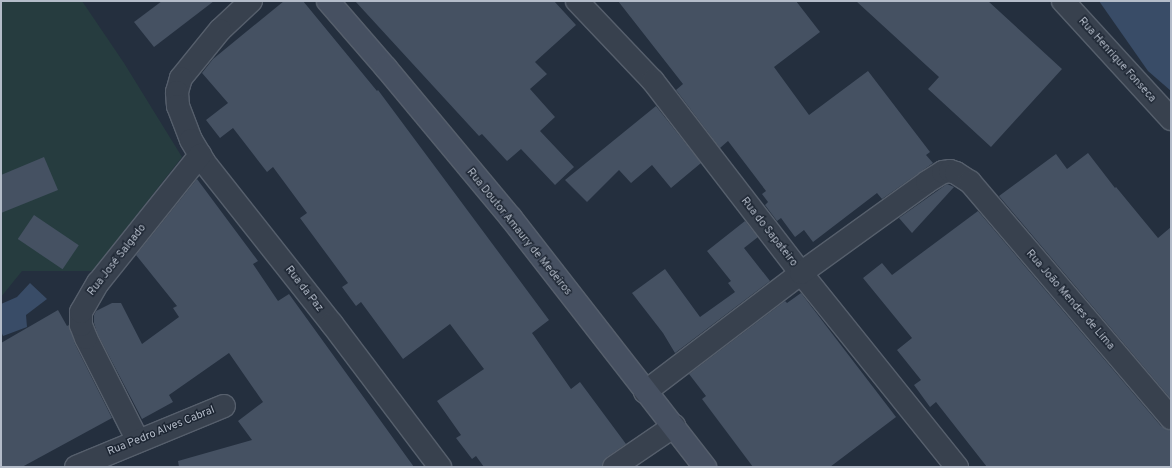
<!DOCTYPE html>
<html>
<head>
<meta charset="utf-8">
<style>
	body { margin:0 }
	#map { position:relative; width:1172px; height:468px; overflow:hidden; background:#242f3e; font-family:Overpass,sans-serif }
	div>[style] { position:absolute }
	.green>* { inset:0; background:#263c3f }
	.water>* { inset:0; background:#394c67 }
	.building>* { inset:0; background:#455162; transform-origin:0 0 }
	.roads { filter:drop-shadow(1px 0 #565f6c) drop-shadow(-1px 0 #565f6c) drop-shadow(0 1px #565f6c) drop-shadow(0 -1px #565f6c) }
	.street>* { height:22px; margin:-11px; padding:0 11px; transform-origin:11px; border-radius:11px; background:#38414e }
	.secondary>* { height:22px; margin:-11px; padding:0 11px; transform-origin:11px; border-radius:11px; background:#465061 }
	span { translate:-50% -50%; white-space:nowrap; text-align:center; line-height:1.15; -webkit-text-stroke:3px #1d2633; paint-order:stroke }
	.street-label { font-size:11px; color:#b4bcc9 }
	.frame { position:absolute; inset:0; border:2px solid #b4bcc9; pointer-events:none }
</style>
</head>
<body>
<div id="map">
	<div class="green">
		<div style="clip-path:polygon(1px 1px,82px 1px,124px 63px,182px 157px,93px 271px,22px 271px,1px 297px)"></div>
	</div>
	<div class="water">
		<div style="clip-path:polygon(1099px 1px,1171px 1px,1171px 91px,1148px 71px)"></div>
		<div style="clip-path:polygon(30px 283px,47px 299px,26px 315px,27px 327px,3px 336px,1px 331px,1px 304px,17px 297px)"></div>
	</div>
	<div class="building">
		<div style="clip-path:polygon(162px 1px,214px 1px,154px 47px,134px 22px)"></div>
		<div style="clip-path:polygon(284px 1px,303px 1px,377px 91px,378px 90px,549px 320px,532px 333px,571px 389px,580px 382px,626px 444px,607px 457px,602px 467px,484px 467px,476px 456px,472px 459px,456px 438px,461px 435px,437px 401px,484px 369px,450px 324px,403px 359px,361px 302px,356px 306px,342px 287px,348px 283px,300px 218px,307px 213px,273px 167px,267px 172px,233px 128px,220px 138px,206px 120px,228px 103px,202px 73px,213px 59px)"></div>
		<div style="clip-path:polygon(355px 1px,554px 1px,576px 25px,535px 62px,547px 74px,530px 89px,555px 117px,540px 131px,574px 167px,555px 185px,521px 149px,507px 161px,482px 134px,479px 136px)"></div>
		<div style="clip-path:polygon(618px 1px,796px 1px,820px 32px,774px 67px,809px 115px,868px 71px,930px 152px,926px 155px,933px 163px,882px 199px,877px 193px,813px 242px,804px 230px,795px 237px,781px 218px,777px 221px,765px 205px,768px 202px,762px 194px,766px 191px,728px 141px,720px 148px,676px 90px,683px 84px)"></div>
		<div style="clip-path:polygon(856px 1px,988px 1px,1062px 69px,991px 147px,928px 89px,939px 77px)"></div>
		<div style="clip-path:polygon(656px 106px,701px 163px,671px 188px,652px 165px,631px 183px,619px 170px,587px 202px,565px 180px)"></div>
		<div style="clip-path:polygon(1088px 153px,1115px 188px,1116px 187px,1158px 238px,1171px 227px,1171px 399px,999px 196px,1056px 154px,1067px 169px)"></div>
		<div style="clip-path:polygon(44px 157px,58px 190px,1px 213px,1px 175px)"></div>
		<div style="clip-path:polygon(197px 179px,258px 261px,253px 264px,278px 301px,289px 294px,414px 467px,179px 467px,178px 461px,252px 440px,238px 421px,263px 402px,229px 353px,169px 395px,173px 402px,142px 419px,97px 333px,94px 323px,94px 315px,96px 311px,112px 303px,121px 303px,142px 344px,179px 317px,173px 308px,177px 306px,136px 255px)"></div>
		<div style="clip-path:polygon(947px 184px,954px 187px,912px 233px,899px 218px)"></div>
		<div style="clip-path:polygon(978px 211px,1161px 426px,1171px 430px,1171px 467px,987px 467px,936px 402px,930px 407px,914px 385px,921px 380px,897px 350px,912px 338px,863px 278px,882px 263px,892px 275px)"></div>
		<div style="left:34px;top:215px;width:54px;height:29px;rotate:34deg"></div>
		<div style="clip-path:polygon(745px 221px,758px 237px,744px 248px,770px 281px,675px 353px,663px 333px,632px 293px,665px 269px,700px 317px,735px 292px,728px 283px,731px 281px,707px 251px)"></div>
		<div style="clip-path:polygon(801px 293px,896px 417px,830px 467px,753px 467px,702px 399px,706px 396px,689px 374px,785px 301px,787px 303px)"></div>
		<div style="clip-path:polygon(58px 310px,67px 326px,69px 325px,75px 344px,112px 418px,22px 467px,1px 467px,1px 343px)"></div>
	</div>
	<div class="roads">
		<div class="street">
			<div style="left:251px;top:1px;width:42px;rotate:136.9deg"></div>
			<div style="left:220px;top:30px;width:62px;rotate:129.1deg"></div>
			<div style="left:181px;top:78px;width:15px;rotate:106deg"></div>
			<div style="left:177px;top:92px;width:14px;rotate:86deg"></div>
			<div style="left:178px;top:106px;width:36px;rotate:69deg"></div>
			<div style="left:191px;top:140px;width:26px;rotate:59deg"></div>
			<div style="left:204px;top:162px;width:206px;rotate:51.7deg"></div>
			<div style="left:332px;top:324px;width:179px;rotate:52.9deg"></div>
			<div style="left:577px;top:1px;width:110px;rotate:46.5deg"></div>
			<div style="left:653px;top:81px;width:242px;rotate:52.4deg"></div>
			<div style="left:801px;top:273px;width:249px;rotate:51.2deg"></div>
			<div style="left:1063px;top:1px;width:160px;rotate:47.5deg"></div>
			<div style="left:645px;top:392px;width:196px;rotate:-37.3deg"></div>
			<div style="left:801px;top:273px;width:155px;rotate:-35.8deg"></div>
			<div style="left:927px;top:182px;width:19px;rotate:-32deg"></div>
			<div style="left:943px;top:172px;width:7px;rotate:-8deg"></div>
			<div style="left:950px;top:171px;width:6px;rotate:18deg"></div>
			<div style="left:956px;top:173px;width:17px;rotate:33deg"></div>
			<div style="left:970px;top:182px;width:310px;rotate:49.6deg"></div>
			<div style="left:138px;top:441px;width:115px;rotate:-116.8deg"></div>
			<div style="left:86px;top:338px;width:14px;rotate:-111deg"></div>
			<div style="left:81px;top:325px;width:13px;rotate:-90deg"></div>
			<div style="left:81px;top:312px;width:34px;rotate:-60deg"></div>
			<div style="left:98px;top:283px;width:164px;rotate:-51.4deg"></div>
			<div style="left:76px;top:467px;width:160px;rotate:-22.4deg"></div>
			<div style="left:614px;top:467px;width:73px;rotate:-34.3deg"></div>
		</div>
		<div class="secondary">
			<div style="left:328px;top:1px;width:89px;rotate:49.1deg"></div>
			<div style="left:386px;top:68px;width:195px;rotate:50.2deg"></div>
			<div style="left:511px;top:218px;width:316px;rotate:52.1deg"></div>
		</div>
	</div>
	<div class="street-label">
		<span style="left:1117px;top:60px;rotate:48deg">Rua Henrique Fonseca</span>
		<span style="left:519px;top:232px;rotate:51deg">Rua Doutor Amaury de Medeiros</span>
		<span style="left:769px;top:232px;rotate:52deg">Rua do Sapateiro</span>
		<span style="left:117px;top:260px;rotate:-52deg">Rua José Salgado</span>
		<span style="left:304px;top:289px;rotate:52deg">Rua da Paz</span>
		<span style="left:1070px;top:300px;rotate:49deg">Rua João Mendes de Lima</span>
		<span style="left:161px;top:431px;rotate:-22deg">Rua Pedro Alves Cabral</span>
	</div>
	<div class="frame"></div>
</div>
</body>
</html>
